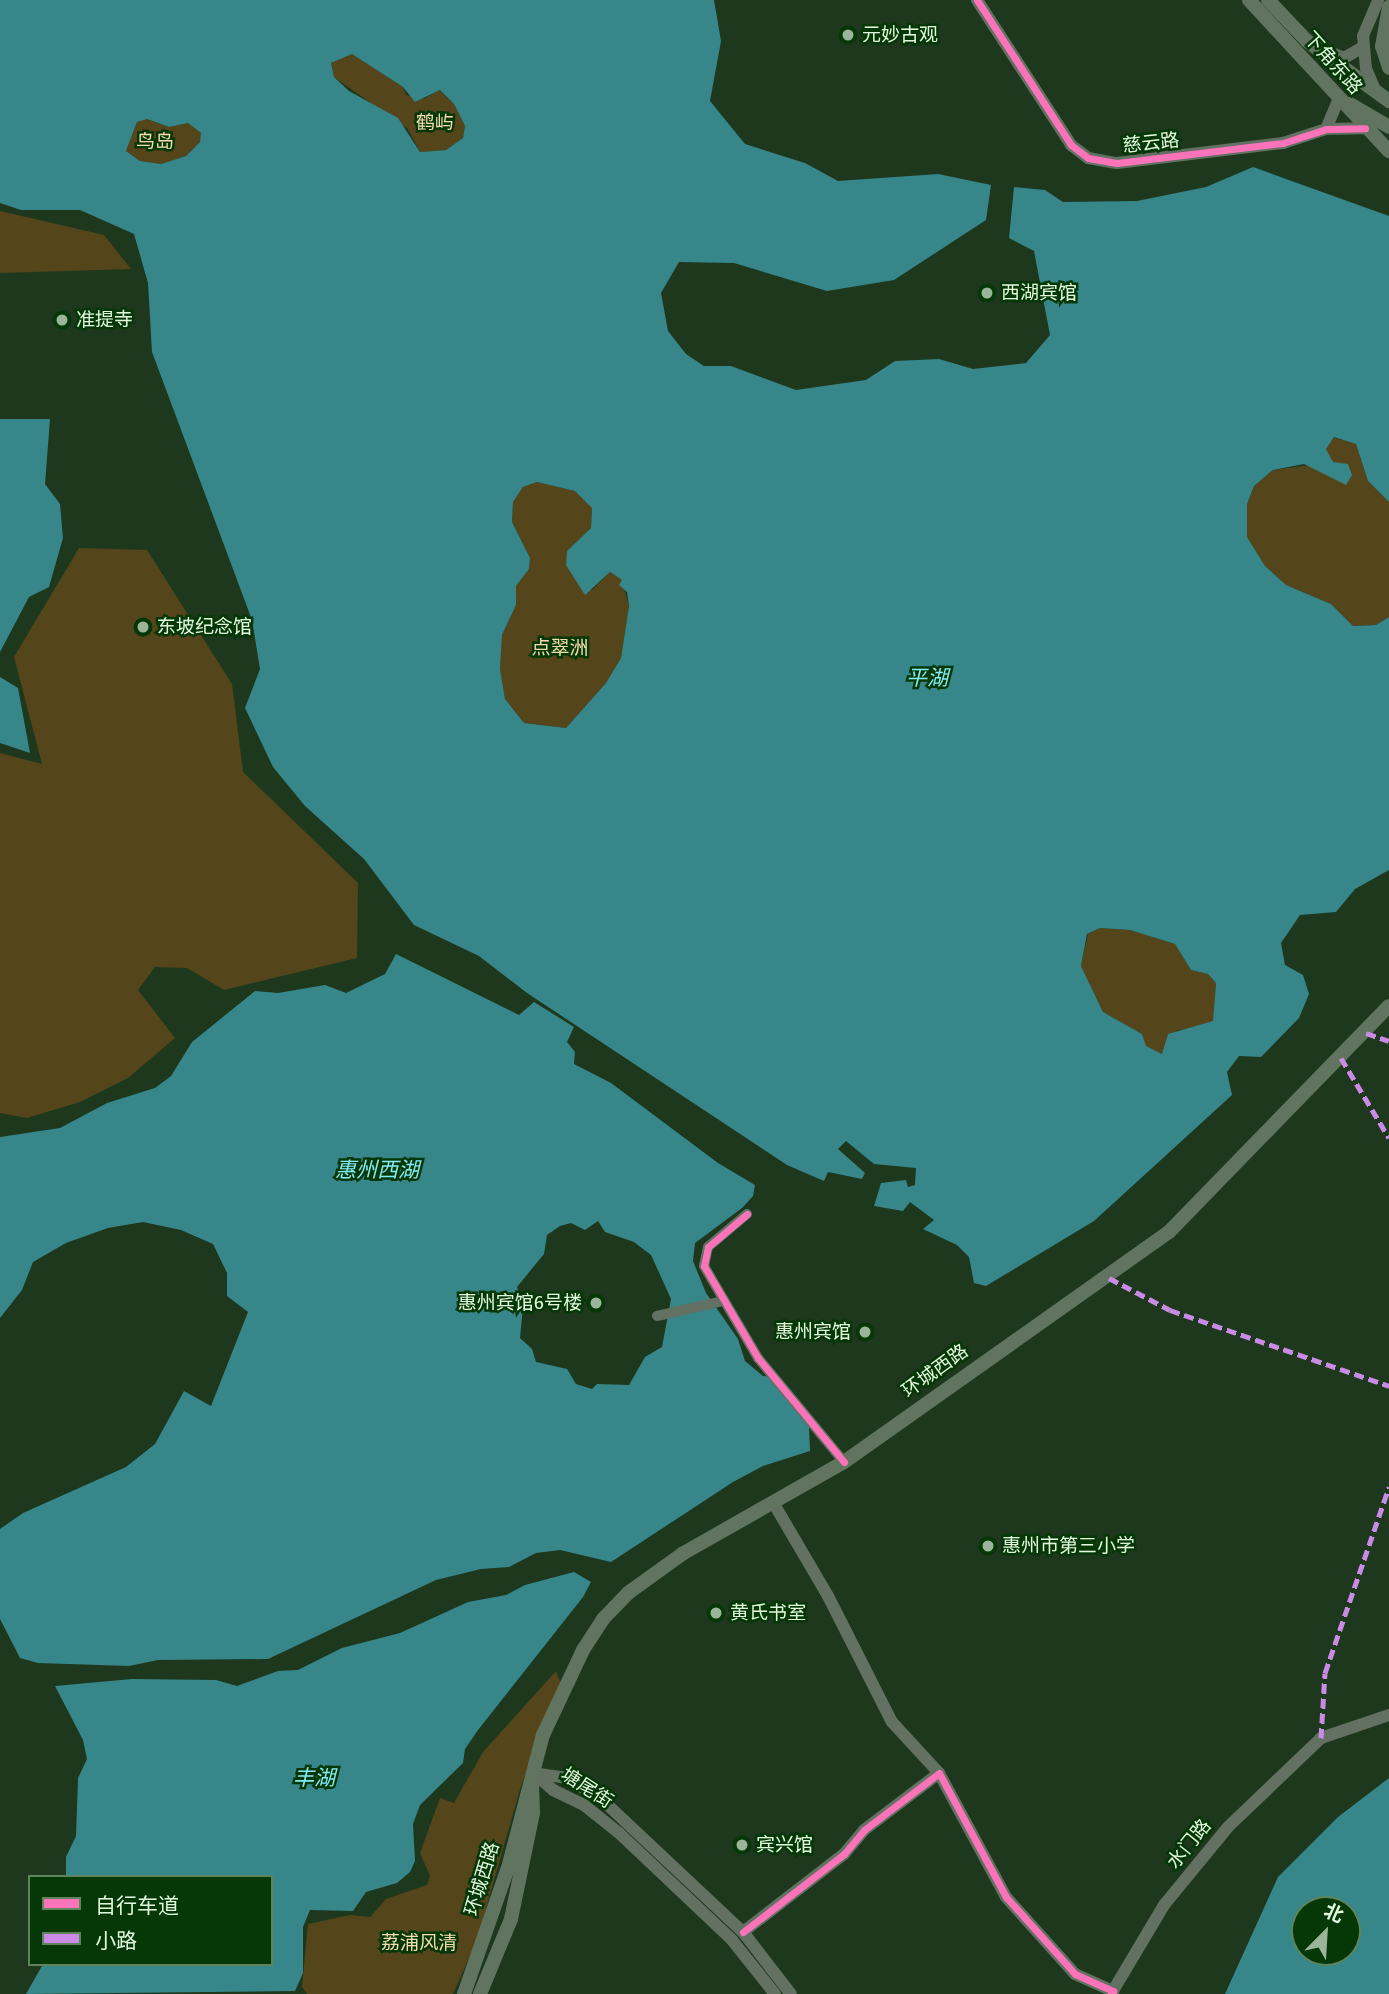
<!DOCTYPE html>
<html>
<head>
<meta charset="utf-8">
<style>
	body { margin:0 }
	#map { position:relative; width:1389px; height:1994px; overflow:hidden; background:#1e381e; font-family:"Fira Sans","Noto Sans SC",sans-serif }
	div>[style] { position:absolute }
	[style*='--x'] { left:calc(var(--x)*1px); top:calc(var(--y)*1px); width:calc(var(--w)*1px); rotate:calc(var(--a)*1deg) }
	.green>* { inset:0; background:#54451b }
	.water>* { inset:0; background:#36868a }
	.minor>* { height:10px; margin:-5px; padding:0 5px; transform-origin:5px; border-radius:5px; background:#627161 }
	.tertiary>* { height:12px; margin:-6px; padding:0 6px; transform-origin:6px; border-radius:6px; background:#627161 }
	.secondary>* { height:14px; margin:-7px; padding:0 7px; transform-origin:7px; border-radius:7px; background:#617460 }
	.quiet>* { height:5px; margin-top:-2.5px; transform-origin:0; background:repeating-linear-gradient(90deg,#ca8be6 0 10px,transparent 0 15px) }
	.cycleway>* { height:7px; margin:-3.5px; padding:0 3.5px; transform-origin:3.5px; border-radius:3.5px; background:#fb73b8 }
	.dots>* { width:19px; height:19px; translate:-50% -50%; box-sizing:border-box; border:4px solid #063707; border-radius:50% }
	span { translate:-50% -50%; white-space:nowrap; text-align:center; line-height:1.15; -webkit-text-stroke:5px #063707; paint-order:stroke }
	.poi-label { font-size:19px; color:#dff8dc }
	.left { translate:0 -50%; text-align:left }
	.right { translate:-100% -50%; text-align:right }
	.street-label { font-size:19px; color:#dff8dc }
	.park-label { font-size:19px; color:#f6ddae }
	.water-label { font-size:21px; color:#81ecf6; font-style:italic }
	.legend { position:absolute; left:28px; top:1875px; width:245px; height:91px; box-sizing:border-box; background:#063707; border:2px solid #5d845c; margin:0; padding:9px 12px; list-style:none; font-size:21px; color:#dff8dc }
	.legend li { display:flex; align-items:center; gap:14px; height:35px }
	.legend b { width:35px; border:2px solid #5d845c }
	.north { position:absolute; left:1291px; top:1896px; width:70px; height:70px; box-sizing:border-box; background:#063707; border:2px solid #5d845c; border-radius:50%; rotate:24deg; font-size:19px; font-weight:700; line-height:28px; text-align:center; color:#dff8dc }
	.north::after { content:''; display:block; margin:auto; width:24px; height:32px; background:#9bb59a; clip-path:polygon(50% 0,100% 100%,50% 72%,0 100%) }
</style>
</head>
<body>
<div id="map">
	<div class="green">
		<i style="clip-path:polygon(352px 54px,403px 87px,406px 95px,424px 99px,439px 90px,454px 104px,465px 126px,463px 138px,446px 150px,420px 152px,408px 129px,334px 77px,331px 63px)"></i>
		<i style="clip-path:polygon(146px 119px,169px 127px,188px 123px,202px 133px,200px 142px,186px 156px,161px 164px,140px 161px,126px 151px,137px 122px)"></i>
		<i style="clip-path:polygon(0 211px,104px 235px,131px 269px,0 273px)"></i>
		<i style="clip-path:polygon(1333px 437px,1356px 444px,1368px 481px,1389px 502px,1389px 617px,1376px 625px,1353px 626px,1331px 604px,1286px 585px,1265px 566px,1247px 537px,1247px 503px,1254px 486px,1273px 470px,1332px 462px,1326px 449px)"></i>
		<i style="clip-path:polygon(537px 482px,575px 491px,585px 499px,592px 508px,591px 528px,567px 551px,592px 590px,610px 572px,622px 580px,629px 606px,621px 658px,606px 683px,566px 728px,524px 723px,505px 699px,500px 669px,502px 635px,516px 605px,516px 586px,529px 569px,530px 558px,512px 522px,513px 501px,523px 487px)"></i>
		<i style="clip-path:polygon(79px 548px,147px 550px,232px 684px,243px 772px,358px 883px,357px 958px,224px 990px,187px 968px,155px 967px,138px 990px,175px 1038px,128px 1078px,80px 1102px,27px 1118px,0 1113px,0 753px,42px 764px,14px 657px)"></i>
		<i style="clip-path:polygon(1100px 928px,1130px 930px,1175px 944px,1191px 970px,1208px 974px,1216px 983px,1214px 1021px,1196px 1029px,1177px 1030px,1162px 1054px,1145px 1046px,1142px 1034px,1103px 1012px,1081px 966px,1088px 934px)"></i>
		<i style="clip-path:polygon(556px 1671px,561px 1684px,521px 1786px,477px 1940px,453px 1994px,307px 1994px,302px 1987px,308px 1924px,350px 1915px,370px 1917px,386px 1899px,427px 1885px,430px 1876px,420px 1853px,440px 1798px,454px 1803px,483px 1752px)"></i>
	</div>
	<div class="water">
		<i style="clip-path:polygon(evenodd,0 0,714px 0,721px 41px,710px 101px,745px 144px,805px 163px,838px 181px,938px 174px,991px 185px,986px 220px,894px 280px,827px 291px,734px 263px,679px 262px,661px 293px,668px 331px,686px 354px,704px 366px,731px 366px,796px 390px,866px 380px,895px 361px,939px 359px,973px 369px,1026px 363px,1050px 335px,1034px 251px,1009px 238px,1014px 187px,1045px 190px,1063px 202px,1137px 201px,1206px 187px,1253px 167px,1389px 216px,1389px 502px,1368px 481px,1356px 444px,1334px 437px,1326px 449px,1333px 462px,1348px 464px,1352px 475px,1346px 485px,1304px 464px,1273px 470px,1254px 486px,1247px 504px,1247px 537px,1265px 566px,1286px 585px,1331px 604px,1353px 626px,1376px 625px,1389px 617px,1389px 870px,1355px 889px,1336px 912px,1300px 915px,1281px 943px,1285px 965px,1303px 975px,1309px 994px,1299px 1018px,1261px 1057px,1239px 1056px,1227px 1072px,1232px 1095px,1094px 1221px,986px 1286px,974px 1283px,969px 1257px,957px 1245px,923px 1229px,934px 1220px,910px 1202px,903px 1211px,874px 1206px,881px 1183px,906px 1180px,908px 1187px,915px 1185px,916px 1168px,874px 1164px,846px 1141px,838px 1149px,865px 1173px,862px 1179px,828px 1172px,824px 1181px,787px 1165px,527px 993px,479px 956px,414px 925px,364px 859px,305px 806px,273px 767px,245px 708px,260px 669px,252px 620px,152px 352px,148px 283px,134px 234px,80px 210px,21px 210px,0 203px,0 0,352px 54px,403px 87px,415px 102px,440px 90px,454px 104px,465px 126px,463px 138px,446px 150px,420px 152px,398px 118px,349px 91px,334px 77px,331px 63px,352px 54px,0 0,147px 119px,169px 127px,188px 123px,201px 133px,200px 142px,186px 156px,161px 164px,140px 161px,126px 151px,137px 122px,147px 119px,0 0,537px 482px,575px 491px,592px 508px,591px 528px,567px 551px,566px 565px,585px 595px,610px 572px,622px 580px,619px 585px,627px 592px,629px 606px,621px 658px,606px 683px,566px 728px,524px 723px,505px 699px,500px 669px,502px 635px,516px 605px,516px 586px,529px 569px,530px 558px,512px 522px,513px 502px,523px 487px,537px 482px,0 0,1100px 928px,1130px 930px,1175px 944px,1191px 970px,1208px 974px,1216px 983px,1213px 1021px,1168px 1034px,1162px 1054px,1146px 1046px,1142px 1034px,1103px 1012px,1081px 966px,1087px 934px,1100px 928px)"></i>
		<i style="clip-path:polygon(0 419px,50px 419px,45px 484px,60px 504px,63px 538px,49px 587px,29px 597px,0 652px)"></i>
		<i style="clip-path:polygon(0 677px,18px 688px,30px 753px,0 743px)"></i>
		<i style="clip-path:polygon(evenodd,396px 954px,519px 1015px,534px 1002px,574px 1027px,567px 1042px,575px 1052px,574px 1064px,611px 1083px,718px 1163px,755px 1185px,753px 1196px,742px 1208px,695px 1243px,693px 1261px,706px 1293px,738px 1339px,745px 1361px,763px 1376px,773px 1377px,809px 1427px,810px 1451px,763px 1466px,733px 1482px,611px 1562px,560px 1550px,536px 1553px,509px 1567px,481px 1569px,436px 1580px,268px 1659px,158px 1660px,129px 1666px,38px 1663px,20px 1658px,0 1619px,0 1529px,23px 1513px,126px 1467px,155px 1444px,184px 1391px,211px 1406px,248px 1312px,227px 1296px,227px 1273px,213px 1244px,181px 1230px,143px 1222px,108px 1228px,66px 1243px,33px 1262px,22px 1290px,0 1318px,0 1137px,60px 1128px,107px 1103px,155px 1088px,171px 1076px,192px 1042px,255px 991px,278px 993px,325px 985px,346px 993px,385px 974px,396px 954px,598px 1221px,605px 1232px,634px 1242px,651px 1255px,671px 1299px,662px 1347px,645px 1357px,629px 1385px,597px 1384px,592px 1389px,576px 1384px,567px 1369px,536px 1362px,532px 1349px,520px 1338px,523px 1307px,517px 1287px,544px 1254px,547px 1235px,560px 1226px,571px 1223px,585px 1230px,598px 1221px)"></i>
		<i style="clip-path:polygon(574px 1572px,591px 1582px,583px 1597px,478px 1730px,465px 1749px,463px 1763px,420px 1805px,413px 1824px,415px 1861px,410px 1872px,397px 1883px,366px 1892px,353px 1911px,310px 1910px,303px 1927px,303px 1973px,295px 1991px,26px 1994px,43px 1964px,271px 1964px,271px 1877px,66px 1877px,66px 1857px,76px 1836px,78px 1778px,87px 1759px,83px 1740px,55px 1686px,132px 1679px,216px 1680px,237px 1686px,278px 1671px,298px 1670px,342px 1648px,400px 1633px,468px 1602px,506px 1595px,525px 1585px)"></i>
		<i style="clip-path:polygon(evenodd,1389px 1778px,1389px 1994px,1225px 1994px,1278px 1877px,1338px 1817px,1389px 1778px,1305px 1910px,1347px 1910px,1347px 1952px,1305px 1952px,1305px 1910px)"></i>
	</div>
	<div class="minor">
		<i style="--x:747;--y:1214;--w:51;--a:139.8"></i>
		<i style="--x:708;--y:1247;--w:19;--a:102"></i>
		<i style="--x:704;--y:1266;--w:107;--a:59.6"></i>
		<i style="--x:758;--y:1358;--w:135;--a:50.4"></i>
		<i style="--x:657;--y:1316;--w:68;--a:-12.8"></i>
	</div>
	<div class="tertiary">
		<i style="--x:977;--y:0;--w:173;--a:57"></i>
		<i style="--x:1071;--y:145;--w:21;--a:37"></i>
		<i style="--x:1088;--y:158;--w:29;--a:10"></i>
		<i style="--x:1117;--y:163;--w:167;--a:-6.9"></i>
		<i style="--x:1283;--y:143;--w:45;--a:-18"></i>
		<i style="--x:1326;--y:129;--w:39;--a:-1"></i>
		<i style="--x:1327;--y:51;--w:18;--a:22"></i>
		<i style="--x:1344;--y:58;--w:22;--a:-30"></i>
		<i style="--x:1376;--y:92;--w:25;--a:-113"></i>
		<i style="--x:1366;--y:69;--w:33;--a:-95"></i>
		<i style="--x:1363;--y:36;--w:39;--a:-67"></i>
		<i style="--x:1326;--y:129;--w:34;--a:-67"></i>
		<i style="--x:774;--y:1504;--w:107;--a:59.6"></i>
		<i style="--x:828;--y:1596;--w:141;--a:63.1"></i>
		<i style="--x:892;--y:1722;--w:69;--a:47.3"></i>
		<i style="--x:532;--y:1773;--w:30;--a:8"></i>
		<i style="--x:562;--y:1777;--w:38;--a:27"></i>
		<i style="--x:596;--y:1794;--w:202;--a:43.2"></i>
		<i style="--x:743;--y:1932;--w:78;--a:52.3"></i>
		<i style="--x:533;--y:1773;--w:26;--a:40"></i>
		<i style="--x:553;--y:1790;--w:34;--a:26"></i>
		<i style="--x:584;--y:1805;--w:45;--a:38.7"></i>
		<i style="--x:619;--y:1833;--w:156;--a:43.4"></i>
		<i style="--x:732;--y:1940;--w:69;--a:51.5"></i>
		<i style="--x:743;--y:1932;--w:128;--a:-37.7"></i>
		<i style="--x:844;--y:1854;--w:31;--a:-50"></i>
		<i style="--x:864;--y:1830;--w:94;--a:-37.2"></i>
		<i style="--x:939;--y:1773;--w:141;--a:61.6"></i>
		<i style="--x:1006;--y:1897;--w:103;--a:48.1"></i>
		<i style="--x:1075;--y:1974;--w:42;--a:24.1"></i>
		<i style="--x:1111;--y:1994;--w:104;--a:-59.2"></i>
		<i style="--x:1164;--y:1905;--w:102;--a:-50.6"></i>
		<i style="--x:1229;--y:1826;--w:127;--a:-43.7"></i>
		<i style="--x:1321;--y:1738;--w:72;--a:-18.7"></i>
	</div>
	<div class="secondary">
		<i style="--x:1249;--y:0;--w:206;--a:47.2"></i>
		<i style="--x:1268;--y:0;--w:57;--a:46.4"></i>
		<i style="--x:1307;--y:41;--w:102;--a:36.2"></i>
		<i style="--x:1389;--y:7;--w:40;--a:100"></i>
		<i style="--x:1382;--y:46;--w:23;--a:72"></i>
		<i style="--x:1350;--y:104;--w:45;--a:30.5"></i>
		<i style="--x:464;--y:1994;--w:133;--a:-70.8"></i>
		<i style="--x:508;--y:1868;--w:138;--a:-75.3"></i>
		<i style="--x:543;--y:1735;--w:94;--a:-64.8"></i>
		<i style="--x:583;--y:1650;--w:37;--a:-57"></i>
		<i style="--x:603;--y:1619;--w:36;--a:-46"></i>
		<i style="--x:628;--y:1593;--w:67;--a:-35.8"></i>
		<i style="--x:682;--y:1554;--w:186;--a:-29.6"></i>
		<i style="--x:844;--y:1462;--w:398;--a:-35.3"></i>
		<i style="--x:1169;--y:1232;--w:315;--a:-45.8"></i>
		<i style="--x:480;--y:1994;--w:81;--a:-67.5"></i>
		<i style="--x:511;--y:1919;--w:108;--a:-78.3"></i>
		<i style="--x:533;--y:1813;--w:28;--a:-92"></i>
	</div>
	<div class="quiet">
		<i style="--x:1366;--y:1033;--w:24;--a:19"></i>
		<i style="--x:1341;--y:1058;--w:93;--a:59"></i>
		<i style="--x:1109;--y:1278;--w:69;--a:27.7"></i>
		<i style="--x:1170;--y:1310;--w:232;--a:19.1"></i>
		<i style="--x:1321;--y:1738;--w:65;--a:-86.5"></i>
		<i style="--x:1325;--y:1673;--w:197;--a:-71"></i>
	</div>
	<div class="cycleway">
		<i style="--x:977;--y:0;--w:173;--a:57"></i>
		<i style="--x:1071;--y:145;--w:21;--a:37"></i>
		<i style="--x:1088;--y:158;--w:29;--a:10"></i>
		<i style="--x:1117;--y:163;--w:167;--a:-6.9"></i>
		<i style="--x:1283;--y:143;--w:45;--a:-18"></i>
		<i style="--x:1326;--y:129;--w:39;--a:-1"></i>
		<i style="--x:747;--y:1214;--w:51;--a:139.8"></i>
		<i style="--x:708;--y:1247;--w:19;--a:102"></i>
		<i style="--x:704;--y:1266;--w:107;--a:59.6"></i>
		<i style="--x:758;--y:1358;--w:135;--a:50.4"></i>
		<i style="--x:743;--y:1932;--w:128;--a:-37.7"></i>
		<i style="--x:844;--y:1854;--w:31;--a:-50"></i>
		<i style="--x:864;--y:1830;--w:94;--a:-37.2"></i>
		<i style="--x:939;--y:1773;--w:141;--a:61.6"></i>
		<i style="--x:1006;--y:1897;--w:103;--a:48.1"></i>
		<i style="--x:1075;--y:1974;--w:42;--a:24.1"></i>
		<i style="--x:1113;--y:1991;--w:4;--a:124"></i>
	</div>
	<div class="dots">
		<i style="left:848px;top:35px;background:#9bb59a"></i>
		<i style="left:987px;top:293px;background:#9bb59a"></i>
		<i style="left:62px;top:320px;background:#9bb59a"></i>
		<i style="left:143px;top:627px;background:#9bb59a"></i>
		<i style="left:596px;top:1303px;background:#9bb59a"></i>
		<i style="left:865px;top:1332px;background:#9bb59a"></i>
		<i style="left:988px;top:1546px;background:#9bb59a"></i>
		<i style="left:716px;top:1613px;background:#9bb59a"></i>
		<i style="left:742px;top:1845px;background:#9bb59a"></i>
	</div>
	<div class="poi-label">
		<span class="left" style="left:862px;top:35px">元妙古观</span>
		<span class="left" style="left:1001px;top:293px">西湖宾馆</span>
		<span class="left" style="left:76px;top:320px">准提寺</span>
		<span class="left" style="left:157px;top:627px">东坡纪念馆</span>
		<span class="right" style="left:582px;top:1303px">惠州宾馆6号楼</span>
		<span class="right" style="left:851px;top:1332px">惠州宾馆</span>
		<span class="left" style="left:1002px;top:1546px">惠州市第三小学</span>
		<span class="left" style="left:730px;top:1613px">黄氏书室</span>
		<span class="left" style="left:756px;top:1845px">宾兴馆</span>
	</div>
	<div class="street-label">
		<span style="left:1333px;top:63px;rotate:48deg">下角东路</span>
		<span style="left:1151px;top:143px;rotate:-6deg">慈云路</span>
		<span style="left:935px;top:1371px;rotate:-36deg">环城西路</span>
		<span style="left:587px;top:1788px;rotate:33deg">塘尾街</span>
		<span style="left:1189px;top:1844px;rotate:-51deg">水门路</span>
		<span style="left:482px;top:1879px;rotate:-73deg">环城西路</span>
	</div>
	<div class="park-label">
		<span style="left:435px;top:123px">鹤屿</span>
		<span style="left:155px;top:142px">鸟岛</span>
		<span style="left:560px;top:648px">点翠洲</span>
		<span style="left:419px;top:1943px">荔浦风清</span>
	</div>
	<div class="water-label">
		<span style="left:927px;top:678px">平湖</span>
		<span style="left:377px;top:1170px">惠州西湖</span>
		<span style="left:314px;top:1778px">丰湖</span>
	</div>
	<ul class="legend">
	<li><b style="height:9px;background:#fb73b8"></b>自行车道</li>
	<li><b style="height:9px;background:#ca8be6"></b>小路</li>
	</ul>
	<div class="north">北</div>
</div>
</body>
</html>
